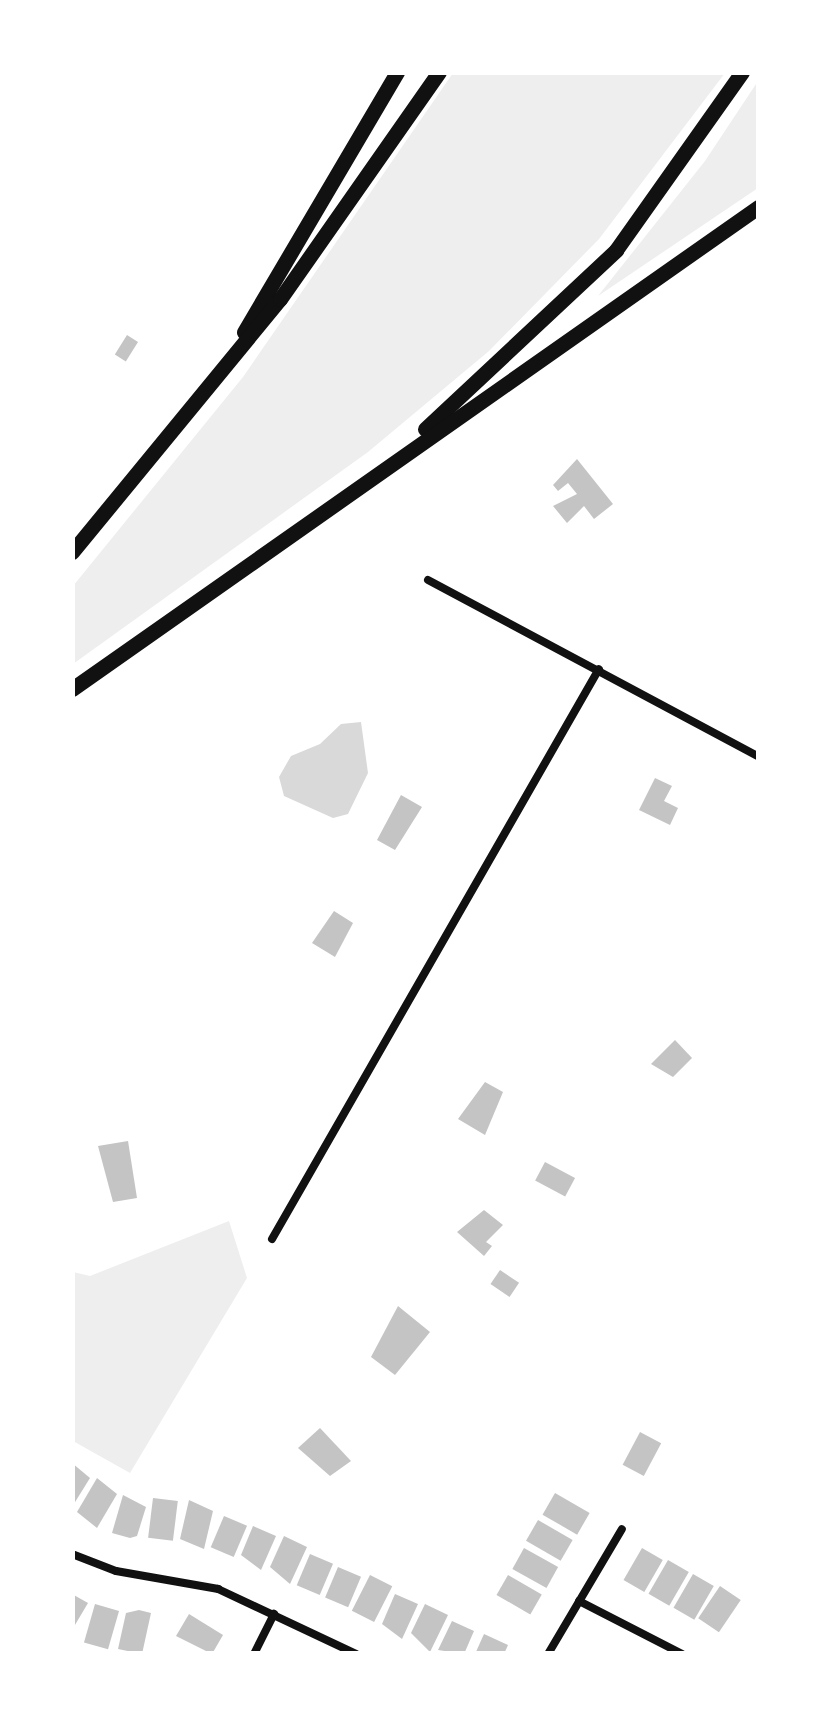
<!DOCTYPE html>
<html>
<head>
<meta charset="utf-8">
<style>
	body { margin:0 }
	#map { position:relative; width:831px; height:1726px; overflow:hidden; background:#fff; font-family:"Work Sans",sans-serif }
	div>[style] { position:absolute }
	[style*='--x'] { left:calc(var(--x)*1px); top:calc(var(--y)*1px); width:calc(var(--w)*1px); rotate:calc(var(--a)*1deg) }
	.green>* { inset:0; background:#eee }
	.water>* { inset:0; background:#d9d9d9 }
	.building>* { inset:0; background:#c4c4c4; transform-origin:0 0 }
	.minor>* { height:8px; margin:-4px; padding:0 4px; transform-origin:4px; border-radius:4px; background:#111 }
	.motorway>* { height:15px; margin:-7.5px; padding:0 7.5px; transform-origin:7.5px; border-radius:7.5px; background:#111 }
	span { translate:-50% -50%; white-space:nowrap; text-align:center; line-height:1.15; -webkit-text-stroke:10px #fff; paint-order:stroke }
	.frame { position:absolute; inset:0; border:75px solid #fff; pointer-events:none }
</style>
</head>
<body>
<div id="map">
	<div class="green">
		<i style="clip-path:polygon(453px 73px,725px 73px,599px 239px,489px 351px,368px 452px,73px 664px,73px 586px,243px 377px)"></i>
		<i style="clip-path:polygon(758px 81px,758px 188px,598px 296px,705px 161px)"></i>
		<i style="clip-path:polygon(229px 1221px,247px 1278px,130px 1473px,73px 1441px,73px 1272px,90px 1276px)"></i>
	</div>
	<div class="water">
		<i style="clip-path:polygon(361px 722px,368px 773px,348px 814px,333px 818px,284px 796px,279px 777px,291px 756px,320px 744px,341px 724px)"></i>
	</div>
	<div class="building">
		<i style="left:127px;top:335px;width:13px;height:23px;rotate:32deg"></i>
		<i style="clip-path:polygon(577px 459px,613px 504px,594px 519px,584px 506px,567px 523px,553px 506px,577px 494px,568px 483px,558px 491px,553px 485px)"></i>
		<i style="clip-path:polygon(655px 778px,672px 786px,664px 801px,678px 808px,670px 825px,639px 810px)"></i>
		<i style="clip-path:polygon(401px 795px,422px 807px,395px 850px,377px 840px)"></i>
		<i style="clip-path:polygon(334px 911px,353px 923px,335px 957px,312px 943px)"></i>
		<i style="clip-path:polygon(675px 1040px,692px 1058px,673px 1077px,651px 1064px)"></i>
		<i style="clip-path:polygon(485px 1082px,503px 1092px,485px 1135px,458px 1119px)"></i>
		<i style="clip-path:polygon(128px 1141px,137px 1198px,113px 1202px,98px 1146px)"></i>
		<i style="left:545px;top:1162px;width:34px;height:21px;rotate:28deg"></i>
		<i style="clip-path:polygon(484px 1210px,503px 1225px,486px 1242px,492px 1246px,484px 1256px,457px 1232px)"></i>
		<i style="left:500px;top:1270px;width:23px;height:17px;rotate:34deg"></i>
		<i style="clip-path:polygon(398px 1306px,430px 1332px,395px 1375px,371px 1357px)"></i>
		<i style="clip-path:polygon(320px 1428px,351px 1461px,330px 1476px,298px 1448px)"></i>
		<i style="left:640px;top:1432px;width:24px;height:37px;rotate:28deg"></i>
		<i style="clip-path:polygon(72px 1463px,90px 1478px,72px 1507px)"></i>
		<i style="clip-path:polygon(97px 1478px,117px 1494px,97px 1528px,77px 1512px)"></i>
		<i style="left:555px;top:1493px;width:40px;height:25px;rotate:30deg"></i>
		<i style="clip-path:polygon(123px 1495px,146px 1507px,137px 1536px,130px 1538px,112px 1533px)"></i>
		<i style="left:153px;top:1498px;width:25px;height:40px;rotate:7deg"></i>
		<i style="clip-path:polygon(189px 1500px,213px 1511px,204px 1549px,180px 1539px)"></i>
		<i style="left:224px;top:1516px;width:25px;height:34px;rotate:23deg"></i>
		<i style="left:538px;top:1520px;width:40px;height:24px;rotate:30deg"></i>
		<i style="clip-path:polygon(253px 1526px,276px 1536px,261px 1570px,241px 1555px)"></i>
		<i style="clip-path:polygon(284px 1536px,307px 1547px,290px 1584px,270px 1567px)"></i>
		<i style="left:524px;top:1548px;width:39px;height:24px;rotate:29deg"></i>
		<i style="left:642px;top:1548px;width:24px;height:37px;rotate:30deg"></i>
		<i style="left:310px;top:1554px;width:25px;height:34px;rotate:23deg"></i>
		<i style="left:668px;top:1560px;width:24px;height:39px;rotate:30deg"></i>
		<i style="left:338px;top:1567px;width:25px;height:33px;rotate:23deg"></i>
		<i style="left:693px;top:1574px;width:24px;height:39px;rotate:30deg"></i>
		<i style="left:370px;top:1575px;width:25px;height:40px;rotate:27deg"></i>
		<i style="left:508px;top:1575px;width:39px;height:23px;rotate:30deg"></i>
		<i style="left:720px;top:1586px;width:25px;height:39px;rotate:34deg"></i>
		<i style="clip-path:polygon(72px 1594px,88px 1603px,72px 1630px)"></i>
		<i style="clip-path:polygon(395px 1594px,418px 1604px,402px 1639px,382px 1624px)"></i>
		<i style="left:95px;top:1604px;width:25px;height:40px;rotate:16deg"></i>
		<i style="clip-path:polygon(425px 1604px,448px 1615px,430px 1652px,411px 1633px)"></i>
		<i style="clip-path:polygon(139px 1610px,151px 1613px,142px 1654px,118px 1649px,126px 1613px)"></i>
		<i style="clip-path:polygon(189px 1614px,223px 1635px,212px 1654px,176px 1636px)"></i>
		<i style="clip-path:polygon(452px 1621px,474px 1631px,464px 1654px,438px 1650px)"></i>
		<i style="clip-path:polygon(484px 1634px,508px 1645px,504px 1654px,475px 1654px)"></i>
	</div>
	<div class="minor">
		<i style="--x:428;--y:580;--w:374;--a:28.1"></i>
		<i style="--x:272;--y:1239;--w:657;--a:-60.16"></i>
		<i style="--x:72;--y:1554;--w:47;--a:21.1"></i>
		<i style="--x:116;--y:1571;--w:104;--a:10"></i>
		<i style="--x:218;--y:1589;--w:153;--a:25.2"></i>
		<i style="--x:579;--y:1601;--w:116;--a:27.2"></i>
		<i style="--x:254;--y:1654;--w:45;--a:-63.4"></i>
		<i style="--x:548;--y:1654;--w:145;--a:-59.4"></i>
	</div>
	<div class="motorway">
		<i style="--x:244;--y:332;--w:302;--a:-59.5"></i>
		<i style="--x:425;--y:429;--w:262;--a:-43.1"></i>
		<i style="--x:616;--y:250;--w:218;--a:-54.7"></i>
		<i style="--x:72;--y:552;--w:328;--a:-50.6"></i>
		<i style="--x:280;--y:299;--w:277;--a:-55"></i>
		<i style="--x:72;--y:689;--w:838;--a:-35.09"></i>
	</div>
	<div class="frame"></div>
</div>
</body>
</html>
